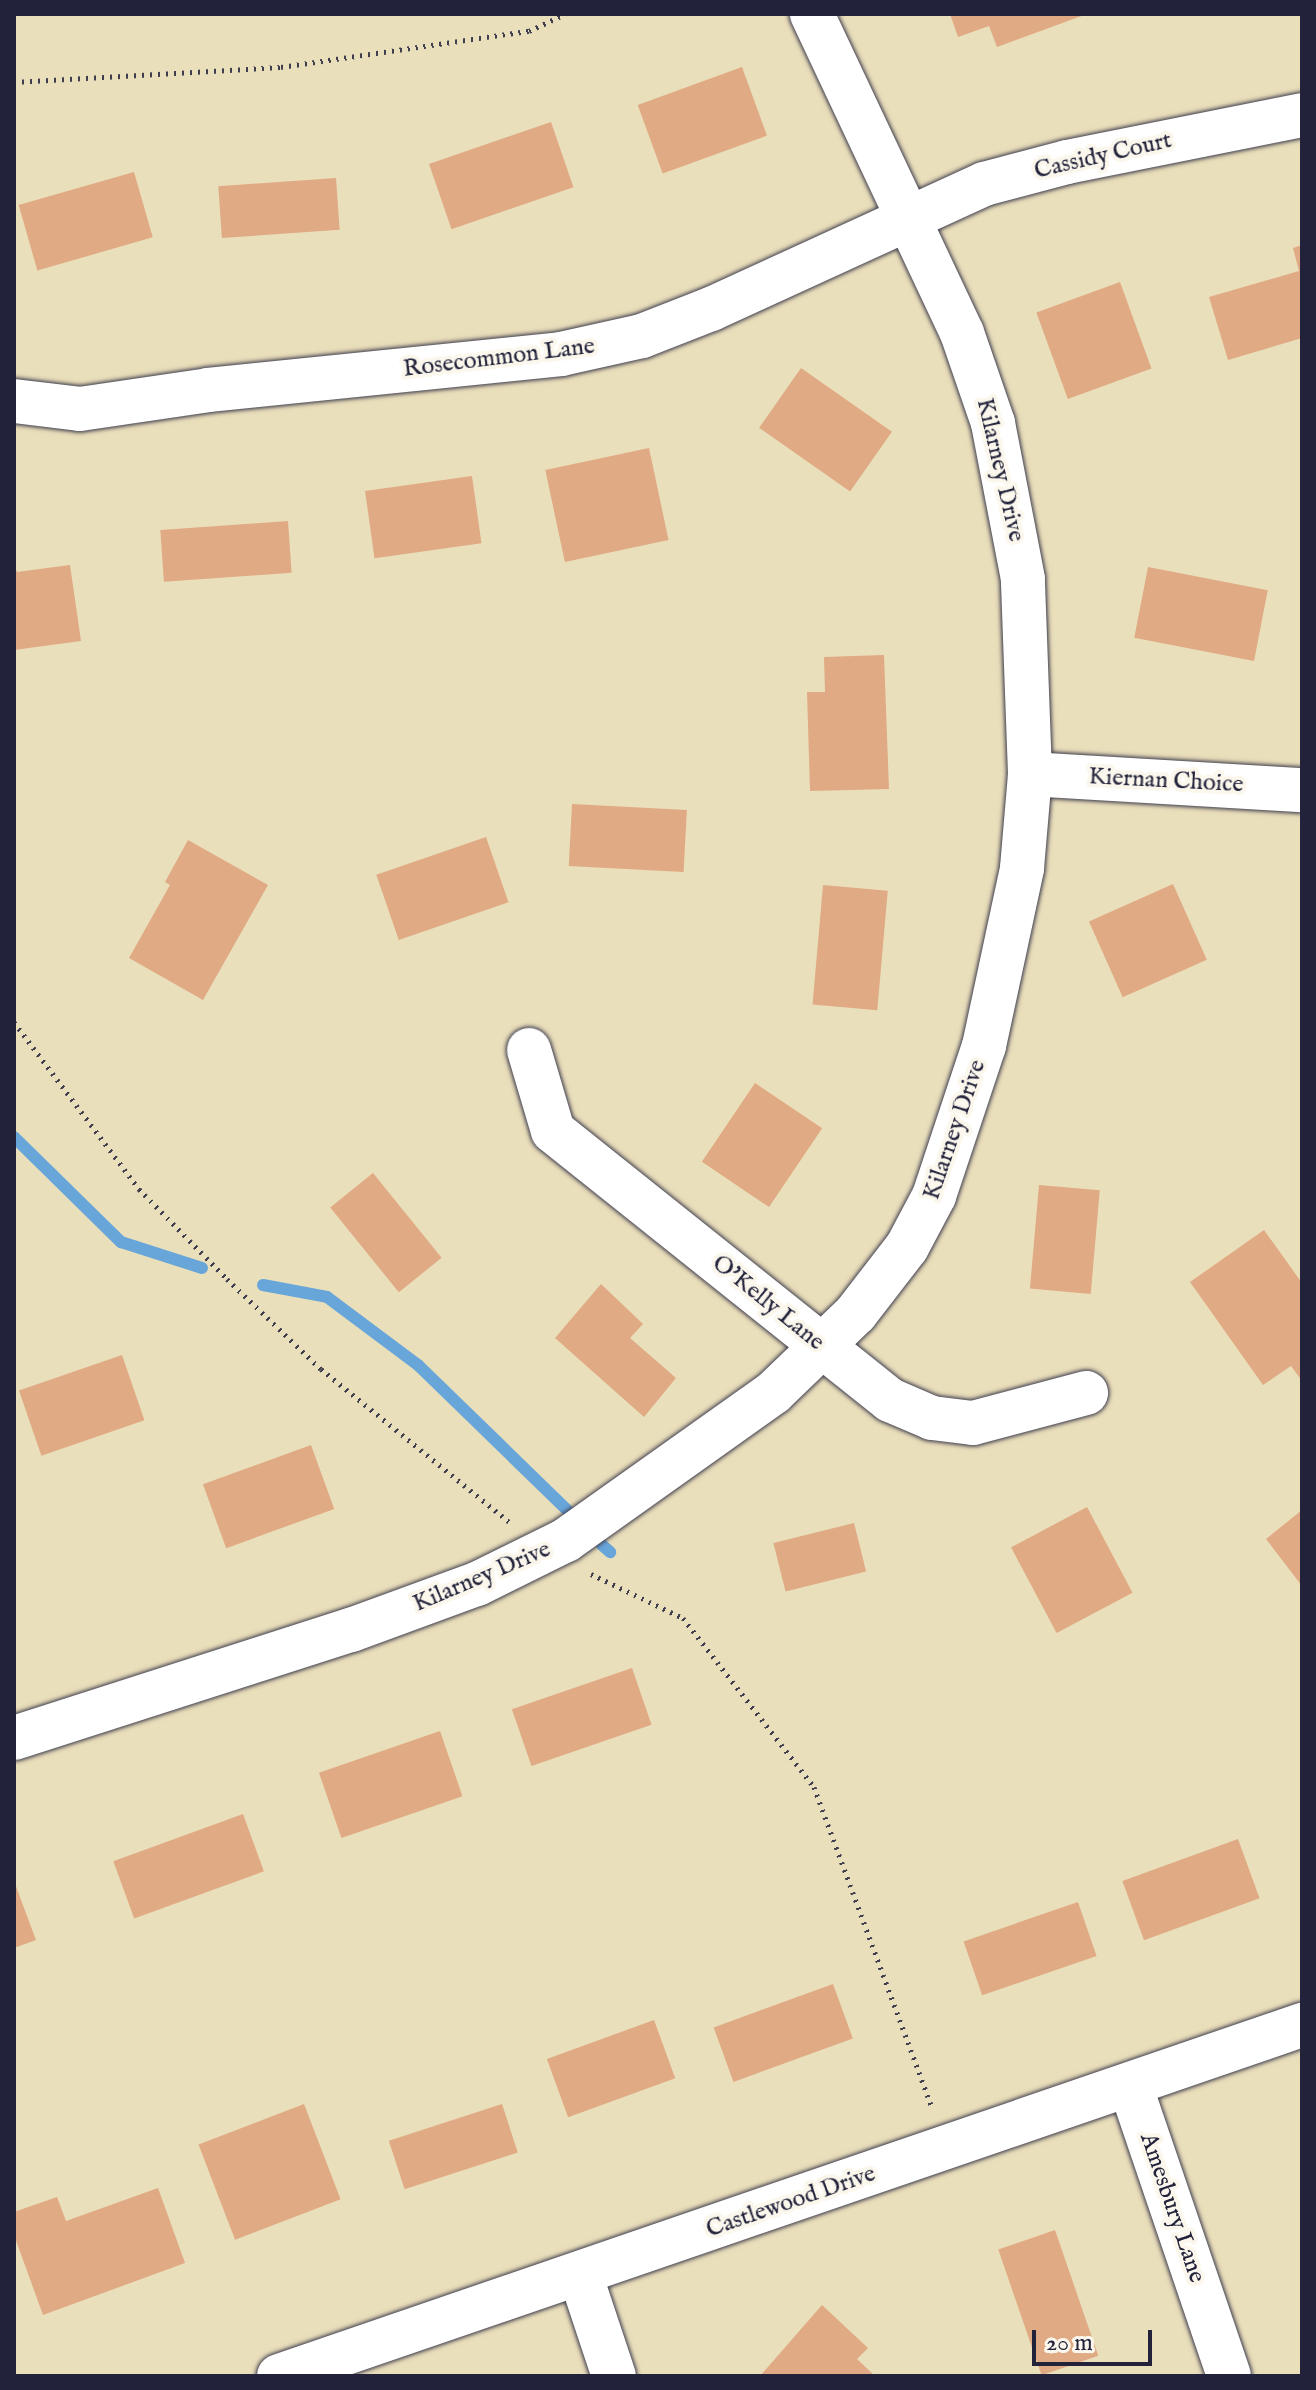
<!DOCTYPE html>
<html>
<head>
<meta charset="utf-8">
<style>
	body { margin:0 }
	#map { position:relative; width:1316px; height:2390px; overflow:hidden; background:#eadfbb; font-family:"IM FELL English",serif }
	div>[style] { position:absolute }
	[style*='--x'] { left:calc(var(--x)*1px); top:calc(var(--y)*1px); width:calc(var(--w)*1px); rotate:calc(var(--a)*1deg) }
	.stream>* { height:12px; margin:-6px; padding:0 6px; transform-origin:6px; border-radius:6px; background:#68a6da }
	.building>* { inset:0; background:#e0aa84; transform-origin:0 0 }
	.path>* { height:5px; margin-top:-2.5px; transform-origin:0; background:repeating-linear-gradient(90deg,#403e4e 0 2px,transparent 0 8px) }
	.roads { filter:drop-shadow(0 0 2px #403e4e) drop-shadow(0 0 2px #403e4e) }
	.minor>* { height:44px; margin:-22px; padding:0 22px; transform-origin:22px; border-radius:22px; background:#fff }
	span { translate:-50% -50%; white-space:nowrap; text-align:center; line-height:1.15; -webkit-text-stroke:8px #fbf7ec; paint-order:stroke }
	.street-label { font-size:24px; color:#22223b }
	.frame { position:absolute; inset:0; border:16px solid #22223b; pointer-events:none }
	.scale { position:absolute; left:1032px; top:2330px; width:120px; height:36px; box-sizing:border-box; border:4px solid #22223b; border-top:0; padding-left:10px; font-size:24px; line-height:28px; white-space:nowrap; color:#22223b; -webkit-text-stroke:6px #fbf7ec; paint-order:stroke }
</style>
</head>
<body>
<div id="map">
	<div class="stream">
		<i style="--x:14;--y:1137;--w:150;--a:44.5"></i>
		<i style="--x:121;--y:1242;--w:85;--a:17.8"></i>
		<i style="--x:263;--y:1285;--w:65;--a:10.6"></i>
		<i style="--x:327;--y:1297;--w:114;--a:36.8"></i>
		<i style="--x:418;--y:1365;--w:209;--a:44.2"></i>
		<i style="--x:602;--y:1545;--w:11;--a:41"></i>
	</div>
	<div class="building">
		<i style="clip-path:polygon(950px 14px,1087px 14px,997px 47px,989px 26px,958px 37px)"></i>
		<i style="left:742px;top:67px;width:73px;height:111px;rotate:70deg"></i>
		<i style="left:551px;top:122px;width:69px;height:129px;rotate:71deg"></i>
		<i style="left:134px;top:172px;width:68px;height:120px;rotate:74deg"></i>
		<i style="left:336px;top:178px;width:52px;height:118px;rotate:86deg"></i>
		<i style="clip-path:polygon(1302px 245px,1302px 338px,1228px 360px,1209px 297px,1299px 271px,1293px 248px)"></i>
		<i style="left:1120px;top:282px;width:92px;height:89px;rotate:70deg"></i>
		<i style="left:801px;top:368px;width:111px;height:73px;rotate:35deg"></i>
		<i style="left:649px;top:448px;width:94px;height:106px;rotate:78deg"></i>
		<i style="left:472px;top:476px;width:68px;height:108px;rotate:82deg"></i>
		<i style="left:288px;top:521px;width:52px;height:128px;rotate:86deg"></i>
		<i style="clip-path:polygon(14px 565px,17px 572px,70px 565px,81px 641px,14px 650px)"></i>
		<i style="left:1148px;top:567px;width:122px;height:72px;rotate:11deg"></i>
		<i style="clip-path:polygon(884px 655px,889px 789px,810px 791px,807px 692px,825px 692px,824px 657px)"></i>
		<i style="left:572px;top:804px;width:115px;height:62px;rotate:3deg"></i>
		<i style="left:486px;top:837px;width:69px;height:116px;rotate:71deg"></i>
		<i style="clip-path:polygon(188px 840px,268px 885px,203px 1000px,129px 958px,170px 885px,165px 882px)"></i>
		<i style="left:1173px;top:884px;width:83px;height:92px;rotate:66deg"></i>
		<i style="left:823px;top:885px;width:65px;height:120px;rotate:5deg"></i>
		<i style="left:755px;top:1083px;width:81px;height:95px;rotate:34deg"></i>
		<i style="left:373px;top:1173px;width:109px;height:55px;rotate:51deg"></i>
		<i style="left:1039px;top:1185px;width:61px;height:104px;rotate:5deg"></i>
		<i style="clip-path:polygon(1264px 1230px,1302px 1283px,1302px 1381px,1291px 1366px,1263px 1385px,1190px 1282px)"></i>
		<i style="clip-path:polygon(601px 1284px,643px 1324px,630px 1338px,676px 1378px,644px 1417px,555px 1338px)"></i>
		<i style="left:122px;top:1355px;width:69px;height:109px;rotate:71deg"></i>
		<i style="left:311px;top:1445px;width:68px;height:115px;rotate:70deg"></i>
		<i style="left:1087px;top:1507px;width:97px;height:86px;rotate:62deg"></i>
		<i style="clip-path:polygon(1302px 1510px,1302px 1586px,1266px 1539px)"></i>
		<i style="left:854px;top:1523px;width:50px;height:83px;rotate:76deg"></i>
		<i style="left:632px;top:1668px;width:60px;height:127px;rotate:71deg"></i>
		<i style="left:440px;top:1731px;width:69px;height:128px;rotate:71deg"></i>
		<i style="left:243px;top:1814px;width:61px;height:138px;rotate:70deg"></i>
		<i style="left:1238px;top:1839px;width:63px;height:123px;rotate:70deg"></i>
		<i style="clip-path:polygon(14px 1881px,36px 1940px,14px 1948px)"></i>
		<i style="left:1078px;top:1902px;width:57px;height:121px;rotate:71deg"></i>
		<i style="left:833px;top:1984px;width:58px;height:127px;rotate:70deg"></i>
		<i style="left:654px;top:2020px;width:62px;height:114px;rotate:70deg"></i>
		<i style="left:304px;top:2104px;width:102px;height:113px;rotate:69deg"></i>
		<i style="left:502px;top:2104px;width:51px;height:119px;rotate:72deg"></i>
		<i style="clip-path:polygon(158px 2188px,185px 2263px,43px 2315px,14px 2235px,14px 2212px,57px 2197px,66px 2221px)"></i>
		<i style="left:1055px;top:2230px;width:133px;height:60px;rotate:71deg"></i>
		<i style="clip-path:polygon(822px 2305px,868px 2348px,857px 2359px,875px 2376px,760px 2376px)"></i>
	</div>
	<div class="path">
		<i style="--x:14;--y:82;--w:267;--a:-3.2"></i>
		<i style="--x:281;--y:67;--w:251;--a:-8.3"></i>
		<i style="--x:529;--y:31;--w:40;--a:-25"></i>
		<i style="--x:14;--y:1022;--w:209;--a:53.2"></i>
		<i style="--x:139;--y:1189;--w:126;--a:45.6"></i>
		<i style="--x:227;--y:1279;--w:130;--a:43.8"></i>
		<i style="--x:321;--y:1369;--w:242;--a:39.1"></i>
		<i style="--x:591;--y:1574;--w:102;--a:25.6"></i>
		<i style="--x:683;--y:1618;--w:214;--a:52.2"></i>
		<i style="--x:814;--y:1787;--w:342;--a:69.8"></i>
	</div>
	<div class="roads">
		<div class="minor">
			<i style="--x:14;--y:401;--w:66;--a:6.9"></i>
			<i style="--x:80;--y:409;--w:129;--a:-8.4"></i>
			<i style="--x:208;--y:390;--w:355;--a:-5.8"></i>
			<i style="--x:561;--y:354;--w:83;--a:-12.5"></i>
			<i style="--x:642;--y:336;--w:74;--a:-21.4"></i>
			<i style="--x:711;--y:309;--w:300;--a:-24.6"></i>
			<i style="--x:984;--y:184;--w:86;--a:-14.8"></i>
			<i style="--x:1067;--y:162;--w:240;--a:-11.3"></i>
			<i style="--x:1030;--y:774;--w:272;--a:3.4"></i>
			<i style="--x:529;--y:1050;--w:84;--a:73.5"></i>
			<i style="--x:553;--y:1131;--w:431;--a:38.6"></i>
			<i style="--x:890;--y:1400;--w:46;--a:23.2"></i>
			<i style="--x:932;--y:1418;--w:41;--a:7"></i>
			<i style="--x:973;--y:1423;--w:117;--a:-14.9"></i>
			<i style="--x:14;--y:1738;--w:354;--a:-17.8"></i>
			<i style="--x:351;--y:1630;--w:134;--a:-20.1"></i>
			<i style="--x:477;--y:1584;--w:99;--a:-26.3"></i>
			<i style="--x:566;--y:1540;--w:254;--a:-35.4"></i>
			<i style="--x:773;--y:1393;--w:115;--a:-43.9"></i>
			<i style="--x:856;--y:1313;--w:83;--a:-52.3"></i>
			<i style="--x:907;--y:1247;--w:58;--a:-62.1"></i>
			<i style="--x:934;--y:1196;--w:158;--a:-71.6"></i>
			<i style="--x:984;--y:1046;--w:182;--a:-77.9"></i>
			<i style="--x:1022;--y:868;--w:94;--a:-85.1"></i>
			<i style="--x:1030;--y:774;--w:195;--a:-92.1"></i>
			<i style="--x:1023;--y:579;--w:159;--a:-100.9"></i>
			<i style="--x:993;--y:423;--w:95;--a:-109"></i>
			<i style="--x:962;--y:333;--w:353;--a:-115.2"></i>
			<i style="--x:1130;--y:2085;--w:307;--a:71.2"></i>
			<i style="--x:581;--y:2277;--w:104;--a:71.6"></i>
			<i style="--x:279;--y:2376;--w:1082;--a:-18.94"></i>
		</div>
	</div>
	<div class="street-label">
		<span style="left:1103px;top:156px;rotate:-13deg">Cassidy Court</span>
		<span style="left:499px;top:358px;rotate:-7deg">Rosecommon Lane</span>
		<span style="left:1000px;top:470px;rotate:77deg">Kilarney Drive</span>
		<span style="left:1166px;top:781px;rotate:3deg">Kiernan Choice</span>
		<span style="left:955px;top:1130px;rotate:-71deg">Kilarney Drive</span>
		<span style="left:768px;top:1303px;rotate:39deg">O'Kelly Lane</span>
		<span style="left:482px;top:1577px;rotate:-23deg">Kilarney Drive</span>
		<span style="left:791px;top:2202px;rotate:-19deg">Castlewood Drive</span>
		<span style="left:1172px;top:2208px;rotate:71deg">Amesbury Lane</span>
	</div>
	<div class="frame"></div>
	<div class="scale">20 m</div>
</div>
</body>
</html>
